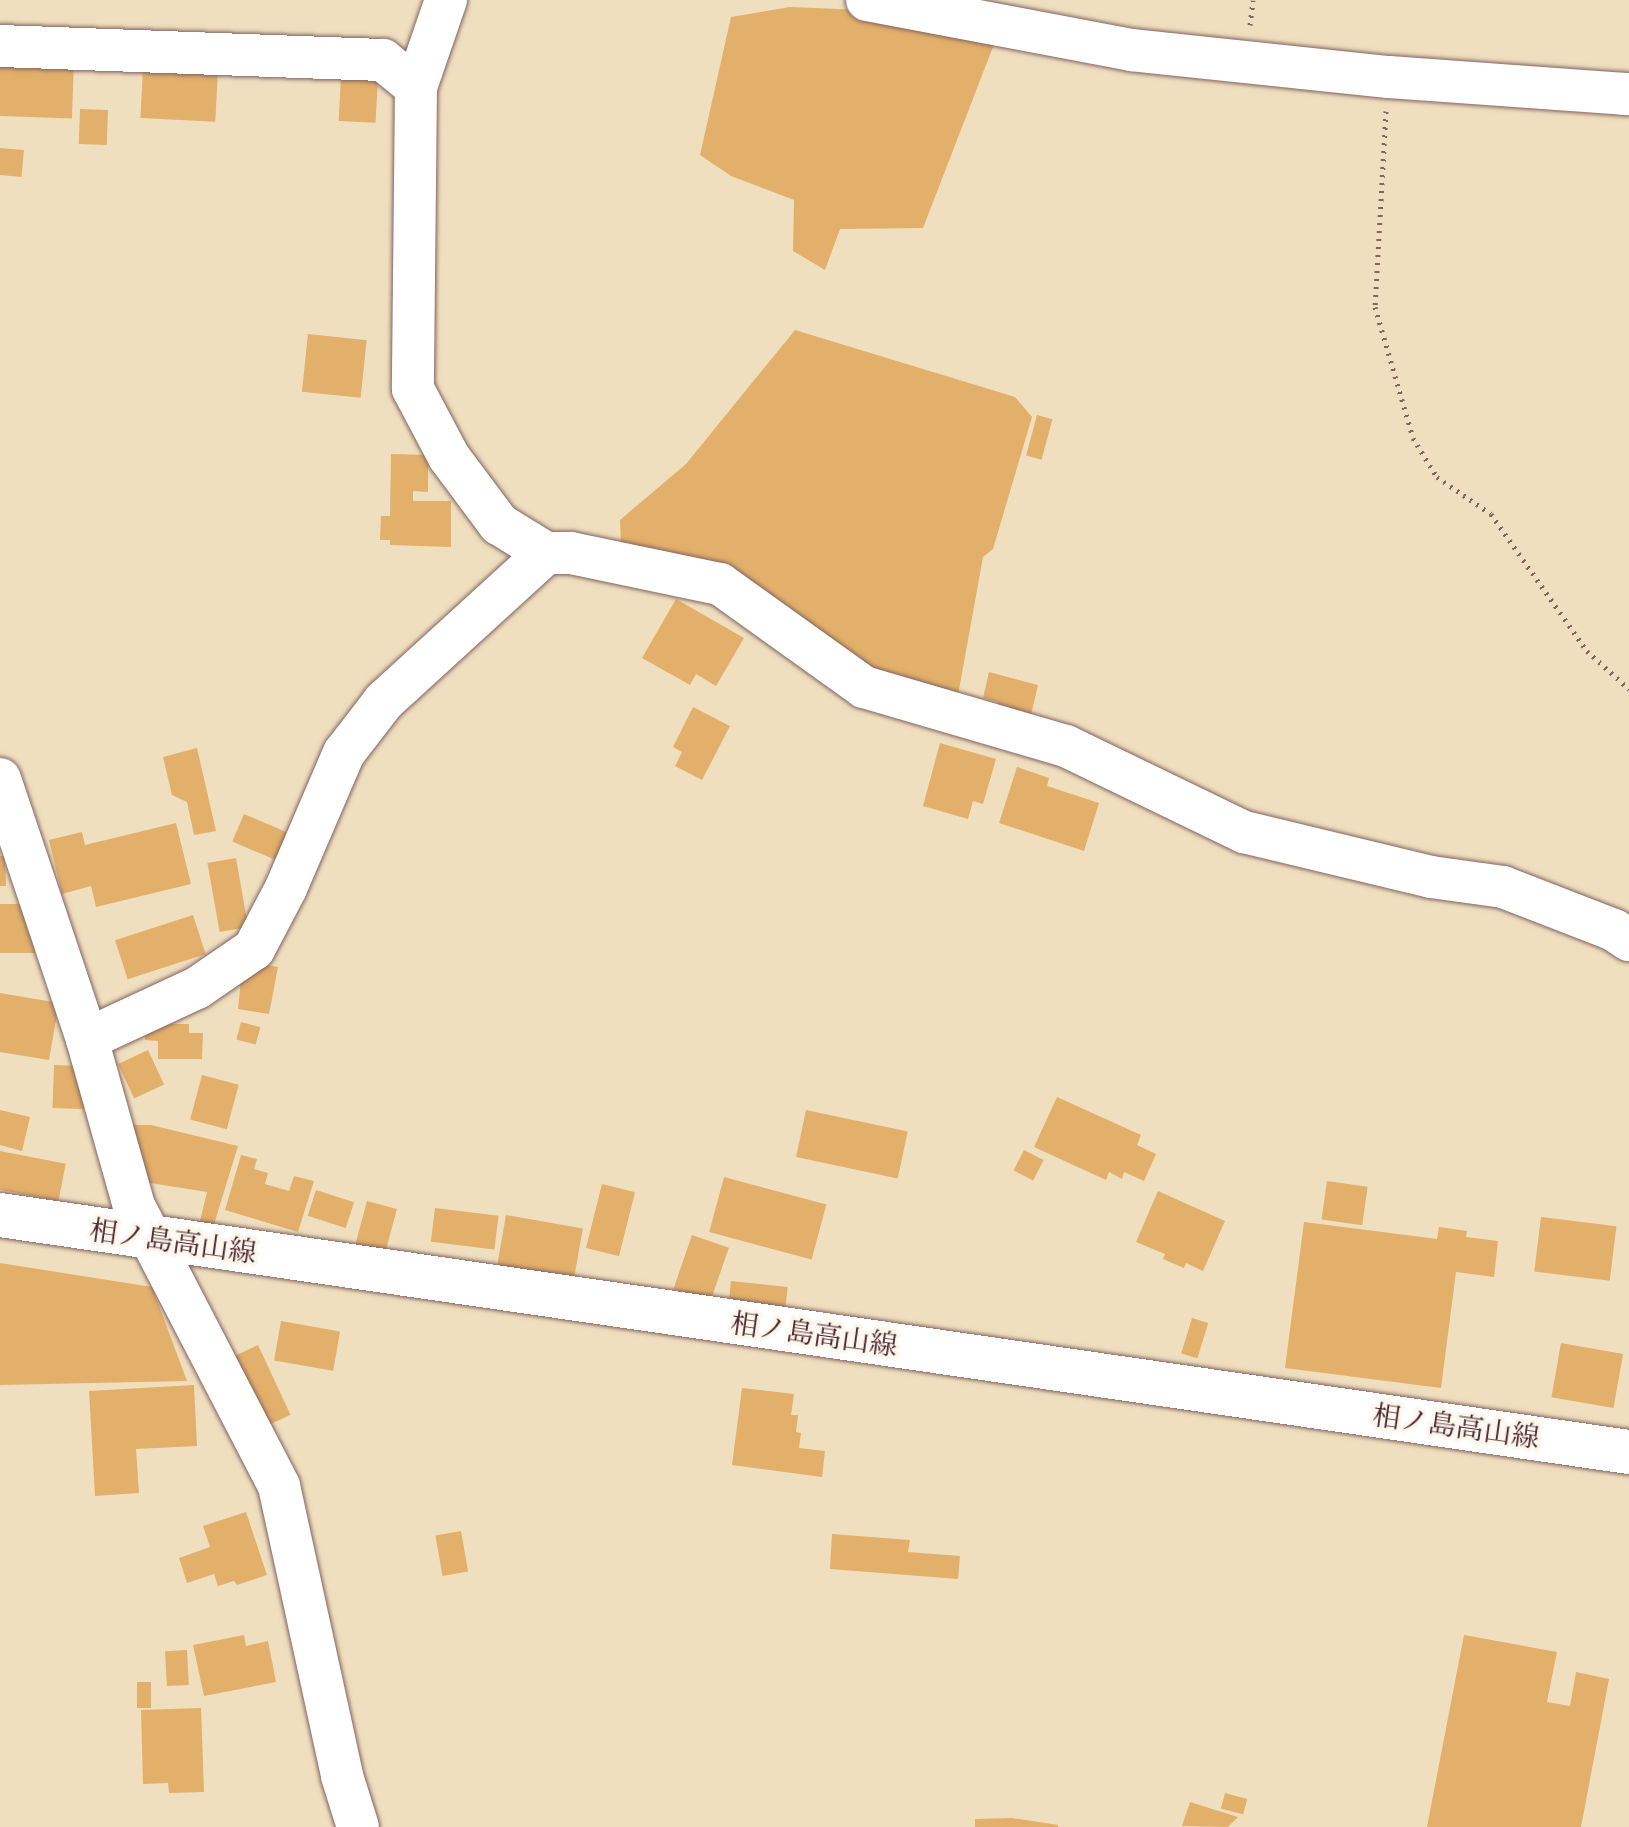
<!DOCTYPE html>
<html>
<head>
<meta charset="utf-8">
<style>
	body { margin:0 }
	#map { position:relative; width:1629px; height:1827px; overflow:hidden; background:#efdfbf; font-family:Cardo,"Noto Serif JP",serif }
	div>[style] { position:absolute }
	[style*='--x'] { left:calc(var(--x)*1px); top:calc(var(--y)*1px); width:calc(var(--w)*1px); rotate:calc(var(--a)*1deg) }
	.building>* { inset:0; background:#e2b06a; transform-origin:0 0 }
	.path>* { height:5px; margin-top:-2.5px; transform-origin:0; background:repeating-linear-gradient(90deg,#84625f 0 2px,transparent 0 8px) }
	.roads { filter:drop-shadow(0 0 2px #84625f) drop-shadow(0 0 2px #84625f) }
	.minor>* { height:42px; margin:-21px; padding:0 21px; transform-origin:21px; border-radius:21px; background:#fff }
	.major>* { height:44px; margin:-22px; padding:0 22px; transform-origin:22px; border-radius:22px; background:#fff }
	span { translate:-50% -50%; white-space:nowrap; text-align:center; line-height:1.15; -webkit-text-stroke:7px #fbf7ec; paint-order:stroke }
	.street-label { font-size:28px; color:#4a1f2b }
</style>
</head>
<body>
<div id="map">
	<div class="building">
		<i style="clip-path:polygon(790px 7px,887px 11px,998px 34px,923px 228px,840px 229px,825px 270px,793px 251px,794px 200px,731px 176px,700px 155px,731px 17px)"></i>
		<i style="left:0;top:58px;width:74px;height:58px;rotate:2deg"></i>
		<i style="left:143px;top:68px;width:75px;height:50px;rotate:3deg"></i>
		<i style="left:341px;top:76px;width:37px;height:45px;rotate:3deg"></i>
		<i style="left:80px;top:109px;width:28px;height:35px;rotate:2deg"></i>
		<i style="left:0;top:148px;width:24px;height:27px;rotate:5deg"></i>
		<i style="clip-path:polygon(795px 330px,1015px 397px,1032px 417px,993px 549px,983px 557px,957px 701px,873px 678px,621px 543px,620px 520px,686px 464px)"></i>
		<i style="left:308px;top:334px;width:59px;height:58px;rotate:6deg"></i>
		<i style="left:1037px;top:415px;width:16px;height:42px;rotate:15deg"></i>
		<i style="clip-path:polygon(391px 454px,428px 455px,428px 492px,413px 491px,413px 501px,451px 501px,451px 547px,390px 545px,390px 540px,380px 540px,381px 516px,390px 516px)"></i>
		<i style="clip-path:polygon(676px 599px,744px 638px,716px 686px,696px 674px,690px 685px,642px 658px)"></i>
		<i style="clip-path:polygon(989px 672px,1038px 685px,1031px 715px,997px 707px,998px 702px,983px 698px)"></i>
		<i style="clip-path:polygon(693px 707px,730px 726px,702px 780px,675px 766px,682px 752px,673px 747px)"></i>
		<i style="clip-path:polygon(940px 743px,996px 759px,983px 804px,973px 801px,968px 819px,923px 806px)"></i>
		<i style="clip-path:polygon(197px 748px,216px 831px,194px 835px,187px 802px,172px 795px,163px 757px)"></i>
		<i style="clip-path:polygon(1017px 767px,1049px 778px,1047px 786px,1099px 803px,1084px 851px,999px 823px)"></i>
		<i style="left:244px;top:814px;width:53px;height:30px;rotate:23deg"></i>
		<i style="clip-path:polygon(176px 823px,191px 884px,96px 907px,91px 886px,62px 894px,49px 840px,82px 832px,85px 845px)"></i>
		<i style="clip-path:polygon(0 856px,5px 856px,6px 886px,0 886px)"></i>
		<i style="left:236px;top:858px;width:70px;height:29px;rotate:80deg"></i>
		<i style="left:0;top:904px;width:36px;height:49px"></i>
		<i style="left:193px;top:915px;width:41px;height:82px;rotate:72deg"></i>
		<i style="clip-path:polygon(259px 964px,278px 967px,269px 1014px,238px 1009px,241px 980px)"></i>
		<i style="clip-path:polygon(0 993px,59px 1003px,49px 1060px,0 1052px)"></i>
		<i style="left:241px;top:1022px;width:20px;height:18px;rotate:15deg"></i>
		<i style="clip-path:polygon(145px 1024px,189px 1024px,189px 1033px,203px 1033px,202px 1059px,158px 1059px,158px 1041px,145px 1040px)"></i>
		<i style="left:148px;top:1050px;width:38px;height:33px;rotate:65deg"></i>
		<i style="left:54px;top:1065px;width:34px;height:43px;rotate:2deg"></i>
		<i style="left:202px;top:1075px;width:38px;height:46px;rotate:15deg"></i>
		<i style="clip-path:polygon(1057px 1097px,1141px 1135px,1137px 1145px,1156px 1154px,1144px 1181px,1124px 1172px,1122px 1179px,1109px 1172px,1106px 1180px,1034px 1147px)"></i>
		<i style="clip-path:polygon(0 1110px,30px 1117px,22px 1151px,0 1145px)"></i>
		<i style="left:806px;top:1110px;width:104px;height:48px;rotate:12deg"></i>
		<i style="clip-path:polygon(127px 1125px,151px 1125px,238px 1146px,212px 1231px,198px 1229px,207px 1192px,144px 1182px,137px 1167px,139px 1146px,127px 1145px)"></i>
		<i style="left:1024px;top:1150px;width:22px;height:23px;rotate:27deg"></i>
		<i style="left:0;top:1151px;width:67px;height:38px;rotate:11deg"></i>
		<i style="clip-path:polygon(241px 1155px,257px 1159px,254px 1169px,268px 1173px,265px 1184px,289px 1191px,294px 1176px,314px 1181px,298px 1232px,225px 1210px)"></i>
		<i style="left:724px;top:1177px;width:106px;height:57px;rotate:15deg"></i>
		<i style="left:1327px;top:1181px;width:41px;height:39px;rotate:8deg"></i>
		<i style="left:602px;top:1184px;width:34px;height:66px;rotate:14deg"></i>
		<i style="left:316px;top:1190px;width:40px;height:27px;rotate:18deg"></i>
		<i style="clip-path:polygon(1158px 1191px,1225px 1221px,1203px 1271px,1186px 1263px,1184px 1268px,1163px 1259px,1165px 1254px,1136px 1242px)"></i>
		<i style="left:367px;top:1201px;width:31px;height:52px;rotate:15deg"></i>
		<i style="left:435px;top:1208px;width:64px;height:34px;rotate:7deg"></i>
		<i style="left:506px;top:1215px;width:78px;height:56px;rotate:10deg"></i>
		<i style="left:1541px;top:1217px;width:76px;height:55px;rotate:7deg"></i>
		<i style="clip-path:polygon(1304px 1222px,1437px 1239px,1439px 1227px,1467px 1231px,1466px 1237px,1498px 1241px,1494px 1277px,1456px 1272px,1441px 1388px,1285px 1368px)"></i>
		<i style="left:692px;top:1235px;width:39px;height:57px;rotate:19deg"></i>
		<i style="clip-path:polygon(0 1263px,152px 1287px,187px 1381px,0 1385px)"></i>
		<i style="left:731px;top:1281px;width:57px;height:25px;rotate:6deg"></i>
		<i style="left:1192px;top:1318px;width:17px;height:37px;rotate:17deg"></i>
		<i style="left:281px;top:1321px;width:60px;height:40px;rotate:10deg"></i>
		<i style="left:1561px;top:1343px;width:63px;height:55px;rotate:10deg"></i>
		<i style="left:258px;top:1345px;width:77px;height:30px;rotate:65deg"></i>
		<i style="clip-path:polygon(194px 1385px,197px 1446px,136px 1449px,139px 1493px,95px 1496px,89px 1391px)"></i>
		<i style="clip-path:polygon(742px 1388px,794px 1394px,791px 1415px,798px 1415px,796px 1432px,801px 1433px,799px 1448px,825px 1451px,822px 1477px,732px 1465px)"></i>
		<i style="clip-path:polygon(246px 1512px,267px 1575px,237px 1585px,234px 1581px,218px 1586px,214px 1574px,187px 1583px,179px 1558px,210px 1547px,203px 1526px)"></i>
		<i style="left:461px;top:1531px;width:41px;height:26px;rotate:80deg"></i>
		<i style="clip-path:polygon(832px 1534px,910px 1540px,908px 1552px,960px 1556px,958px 1579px,830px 1569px)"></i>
		<i style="clip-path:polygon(244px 1635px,246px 1646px,268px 1641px,276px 1682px,204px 1696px,193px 1645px)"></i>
		<i style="clip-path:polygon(1464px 1635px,1557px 1652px,1547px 1702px,1570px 1706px,1576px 1672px,1609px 1679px,1581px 1827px,1427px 1827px)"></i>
		<i style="left:187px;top:1650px;width:35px;height:22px;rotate:87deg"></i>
		<i style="left:137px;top:1682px;width:14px;height:26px"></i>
		<i style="clip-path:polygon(201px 1708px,204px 1792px,169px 1793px,168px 1783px,143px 1784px,141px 1710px)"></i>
		<i style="left:1225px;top:1793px;width:23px;height:16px;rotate:15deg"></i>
		<i style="clip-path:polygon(1190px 1802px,1238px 1817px,1228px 1827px,1182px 1826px)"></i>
		<i style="clip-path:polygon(1012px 1818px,1058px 1825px,1058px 1827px,975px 1827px,975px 1819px)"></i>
	</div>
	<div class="path">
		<i style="--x:1250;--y:25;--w:25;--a:-83"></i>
		<i style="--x:1386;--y:111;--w:196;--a:93.2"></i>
		<i style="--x:1375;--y:307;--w:136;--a:73.8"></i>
		<i style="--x:1413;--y:438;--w:46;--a:58.4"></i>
		<i style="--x:1437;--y:477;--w:65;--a:34.4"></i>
		<i style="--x:1491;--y:514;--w:167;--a:55"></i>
		<i style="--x:1587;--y:651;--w:57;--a:42.1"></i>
	</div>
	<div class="roads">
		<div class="minor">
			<i style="--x:446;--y:0;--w:92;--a:109"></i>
			<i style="--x:416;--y:87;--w:302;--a:90.6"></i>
			<i style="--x:413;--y:389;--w:77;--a:62.1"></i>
			<i style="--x:449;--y:457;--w:84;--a:53.3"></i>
			<i style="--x:499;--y:524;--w:55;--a:31.7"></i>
			<i style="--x:546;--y:553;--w:25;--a:0"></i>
			<i style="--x:571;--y:553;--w:152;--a:11.8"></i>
			<i style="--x:720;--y:584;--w:177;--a:35.6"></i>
			<i style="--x:864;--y:687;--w:210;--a:16.3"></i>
			<i style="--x:1066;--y:746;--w:198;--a:25.8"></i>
			<i style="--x:1244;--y:832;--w:192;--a:13.5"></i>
			<i style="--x:1431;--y:877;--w:73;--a:7.9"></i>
			<i style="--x:1503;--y:887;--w:119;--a:21.2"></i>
			<i style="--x:1614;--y:930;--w:18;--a:34"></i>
			<i style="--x:867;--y:0;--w:269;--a:10.7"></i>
			<i style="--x:1131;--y:50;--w:259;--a:6"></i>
			<i style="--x:1389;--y:77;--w:241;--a:4.1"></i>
			<i style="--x:0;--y:46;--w:383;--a:2.1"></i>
			<i style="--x:383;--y:60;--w:43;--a:39.3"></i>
			<i style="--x:0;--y:779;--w:274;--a:71.5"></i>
			<i style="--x:87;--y:1039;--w:173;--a:74.3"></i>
			<i style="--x:134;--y:1206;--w:315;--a:62.6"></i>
			<i style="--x:279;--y:1486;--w:297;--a:77.7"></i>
			<i style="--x:342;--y:1776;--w:53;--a:72.6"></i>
			<i style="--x:87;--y:1039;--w:121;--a:-24.9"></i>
			<i style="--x:197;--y:988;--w:69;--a:-34.4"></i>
			<i style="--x:254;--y:949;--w:69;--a:-62.3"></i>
			<i style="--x:286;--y:888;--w:147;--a:-66.8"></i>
			<i style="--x:344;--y:753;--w:66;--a:-52.4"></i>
			<i style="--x:384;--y:701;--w:219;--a:-42.4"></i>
		</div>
		<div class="major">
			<i style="--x:0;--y:1215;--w:1646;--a:8.28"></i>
		</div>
	</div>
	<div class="street-label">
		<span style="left:173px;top:1242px;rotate:8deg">相ノ島高山線</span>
		<span style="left:814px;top:1335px;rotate:8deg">相ノ島高山線</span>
		<span style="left:1456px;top:1427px;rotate:8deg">相ノ島高山線</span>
	</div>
</div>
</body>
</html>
